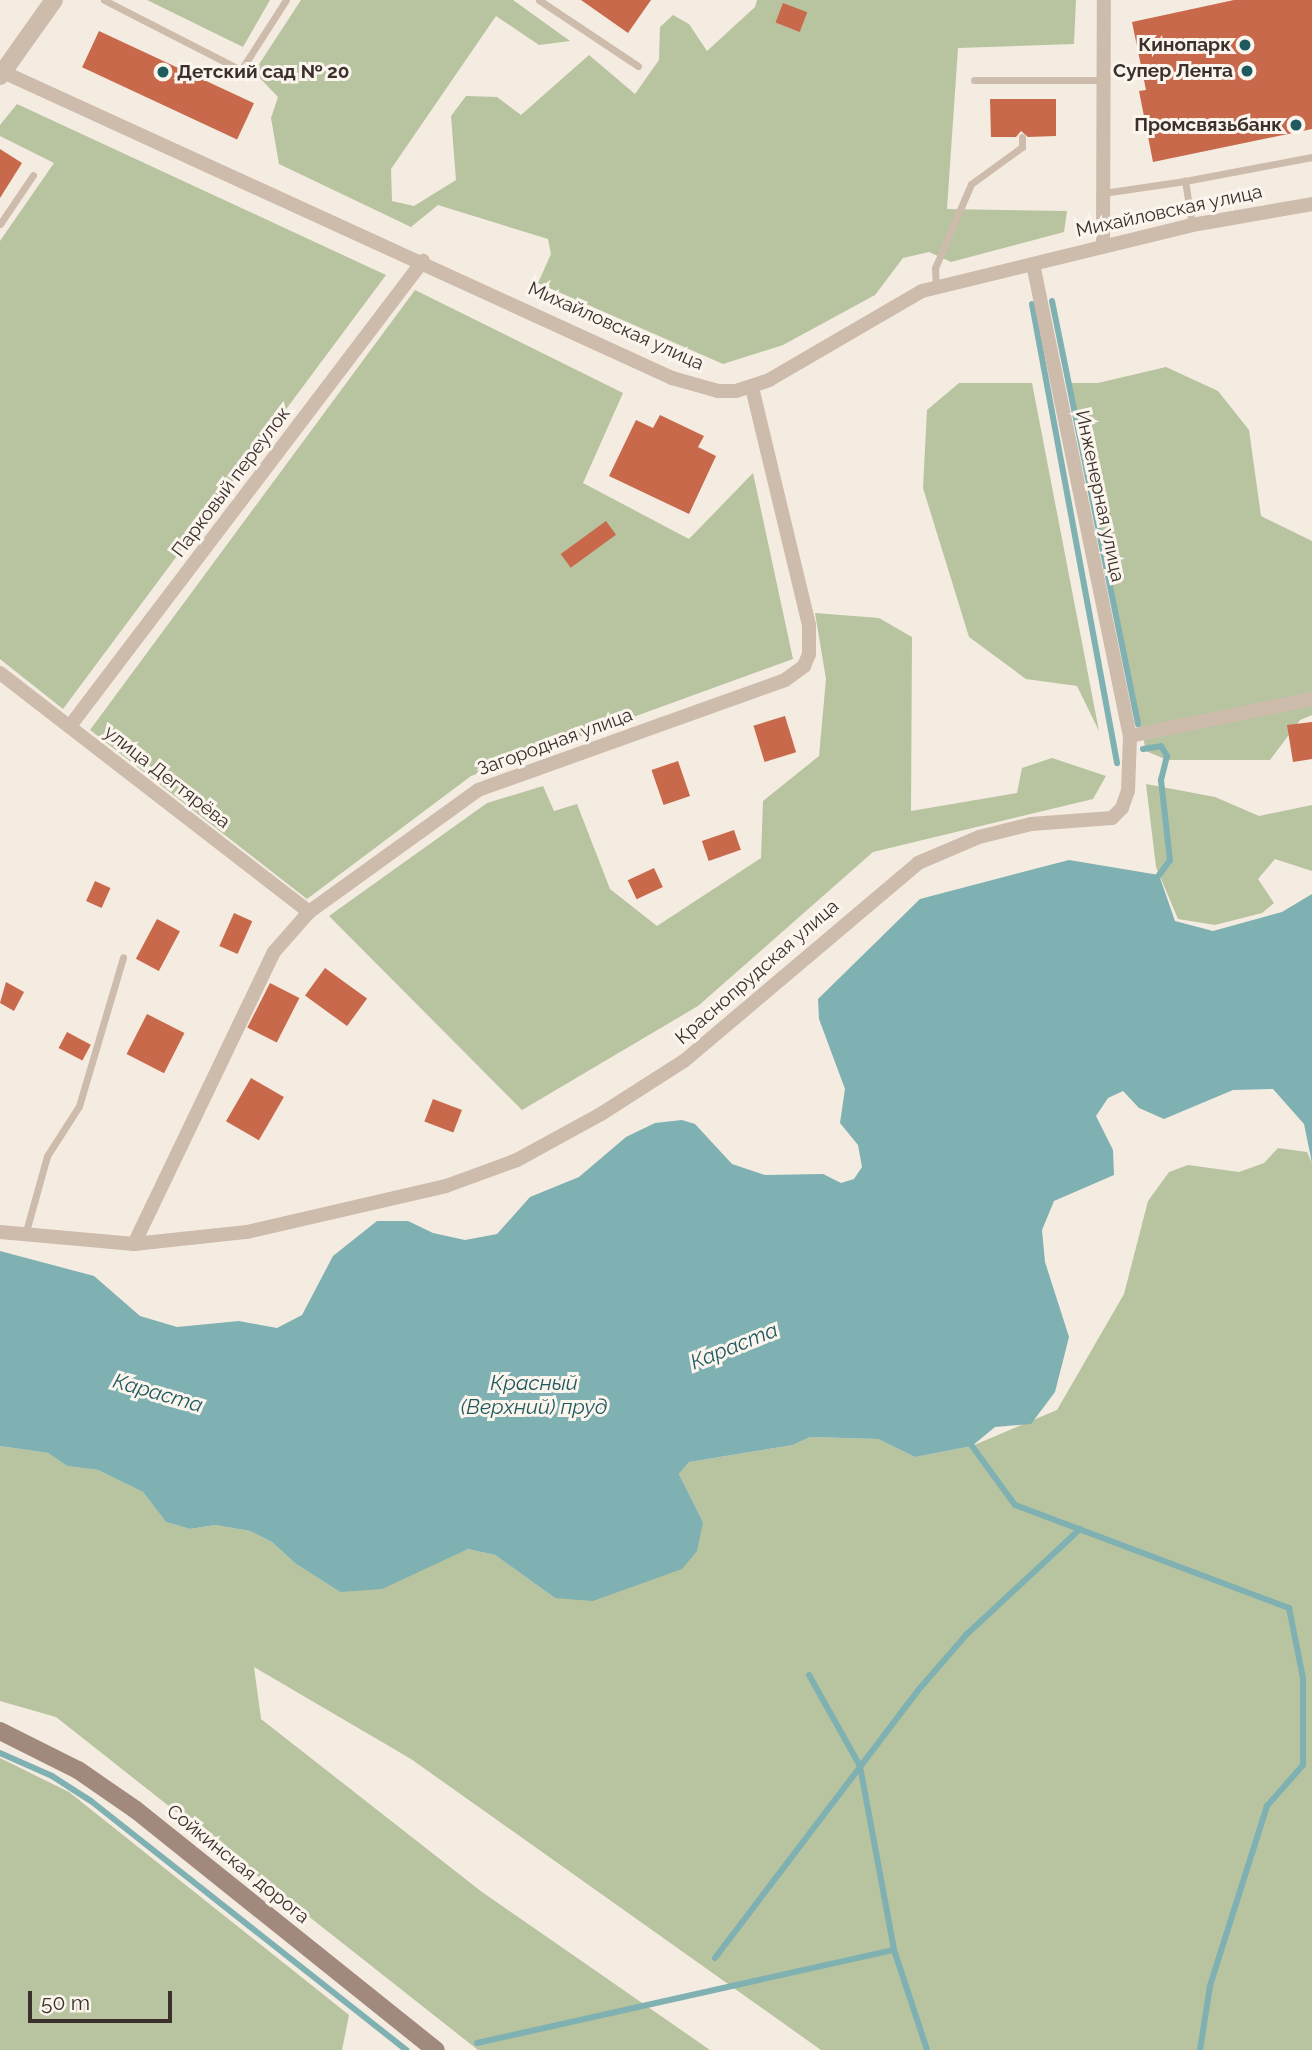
<!DOCTYPE html>
<html>
<head>
<meta charset="utf-8">
<style>
	body { margin:0 }
	#map { position:relative; width:1312px; height:2050px; overflow:hidden; background:#f4ebe1; font-family:Raleway,sans-serif }
	div>[style] { position:absolute }
	[style*='--x'] { left:calc(var(--x)*1px); top:calc(var(--y)*1px); width:calc(var(--w)*1px); rotate:calc(var(--a)*1deg) }
	.green>* { inset:0; background:#b8c4a0 }
	.water>* { inset:0; background:#7fb0b2 }
	.stream>* { height:6px; margin:-3px; padding:0 3px; transform-origin:3px; border-radius:3px; background:#7fb0b2 }
	.building>* { inset:0; background:#c8694b; transform-origin:0 0 }
	.service>* { height:7px; margin:-3.5px; padding:0 3.5px; transform-origin:3.5px; border-radius:3.5px; background:#cdbbac }
	.minor>* { height:14px; margin:-7px; padding:0 7px; transform-origin:7px; border-radius:7px; background:#cdbbac }
	.tertiary>* { height:18px; margin:-9px; padding:0 9px; transform-origin:9px; border-radius:9px; background:#cdbbac }
	.secondary>* { height:18px; margin:-9px; padding:0 9px; transform-origin:9px; border-radius:9px; background:#a18a7d }
	.dots>* { width:19px; height:19px; translate:-50% -50%; box-sizing:border-box; border:4px solid #fbf5ee; border-radius:50% }
	span { translate:-50% -50%; white-space:nowrap; text-align:center; line-height:1.15; -webkit-text-stroke:6px #fbf5ee; paint-order:stroke }
	.poi-label { font-size:19px; color:#3b302b; font-weight:700 }
	.right { translate:-100% -50%; text-align:right }
	.left { translate:0 -50%; text-align:left }
	.street-label { font-size:19px; color:#3b302b }
	.water-label { font-size:21px; color:#1f5a5e; font-style:italic }
	.scale { position:absolute; left:28px; top:1991px; width:144px; height:32px; box-sizing:border-box; border:4px solid #3b302b; border-top:0; padding-left:9px; font-size:21px; line-height:24px; white-space:nowrap; color:#3b302b; -webkit-text-stroke:5px #fbf5ee; paint-order:stroke }
</style>
</head>
<body>
<div id="map">
	<div class="green">
		<i style="clip-path:polygon(147px 0,270px 0,243px 47px)"></i>
		<i style="clip-path:polygon(301px 0,513px 0,570px 41px,539px 45px,496px 16px,391px 169px,392px 201px,414px 206px,456px 180px,451px 116px,466px 96px,497px 97px,521px 115px,589px 55px,635px 94px,659px 60px,660px 27px,673px 15px,689px 24px,707px 51px,755px 7px,757px 0,1076px 0,1074px 44px,958px 48px,947px 209px,1067px 211px,1064px 232px,951px 262px,929px 252px,903px 258px,875px 295px,783px 345px,723px 364px,538px 283px,551px 254px,548px 239px,438px 205px,411px 227px,279px 164px,271px 118px,278px 97px,254px 72px)"></i>
		<i style="clip-path:polygon(17px 104px,386px 275px,63px 709px,0 659px,0 241px,54px 163px,0 136px,0 125px)"></i>
		<i style="clip-path:polygon(415px 290px,623px 393px,583px 483px,689px 539px,753px 473px,793px 659px,471px 776px,307px 899px,90px 730px)"></i>
		<i style="clip-path:polygon(1166px 367px,1218px 391px,1249px 430px,1261px 516px,1312px 541px,1312px 715px,1300px 720px,1270px 760px,1167px 760px,1146px 751px,1069px 383px,1098px 383px)"></i>
		<i style="clip-path:polygon(959px 383px,1032px 383px,1099px 731px,1077px 686px,1026px 679px,969px 637px,923px 488px,927px 410px)"></i>
		<i style="clip-path:polygon(815px 613px,879px 618px,912px 637px,911px 811px,1017px 793px,1022px 768px,1052px 758px,1106px 776px,1093px 799px,873px 852px,698px 1006px,522px 1110px,329px 916px,487px 803px,543px 786px,554px 811px,577px 804px,610px 889px,657px 926px,761px 858px,763px 801px,819px 756px,826px 679px)"></i>
		<i style="clip-path:polygon(1146px 784px,1215px 797px,1259px 816px,1312px 805px,1312px 871px,1275px 859px,1258px 879px,1274px 903px,1262px 913px,1215px 925px,1178px 919px,1156px 867px)"></i>
		<i style="clip-path:polygon(1278px 1148px,1307px 1152px,1312px 1163px,1312px 2050px,821px 2050px,411px 1759px,254px 1667px,261px 1719px,482px 1892px,710px 2050px,478px 2050px,56px 1717px,0 1701px,0 1446px,48px 1453px,67px 1466px,98px 1470px,143px 1492px,166px 1522px,190px 1529px,215px 1525px,250px 1531px,272px 1542px,296px 1564px,340px 1592px,468px 1549px,495px 1555px,555px 1598px,703px 1522px,679px 1474px,689px 1462px,793px 1445px,810px 1437px,878px 1439px,915px 1457px,972px 1446px,1057px 1410px,1124px 1294px,1148px 1201px,1169px 1172px,1188px 1165px,1239px 1172px,1264px 1163px)"></i>
		<i style="clip-path:polygon(0 1758px,69px 1792px,349px 2015px,342px 2050px,0 2050px)"></i>
	</div>
	<div class="water">
		<i style="clip-path:polygon(1069px 860px,1159px 875px,1175px 921px,1213px 931px,1282px 912px,1312px 894px,1312px 1163px,1304px 1124px,1273px 1089px,1233px 1090px,1164px 1119px,1139px 1108px,1123px 1091px,1108px 1098px,1096px 1116px,1113px 1150px,1114px 1175px,1054px 1201px,1042px 1230px,1045px 1262px,1069px 1337px,1055px 1392px,1031px 1424px,995px 1427px,972px 1446px,915px 1457px,878px 1439px,810px 1437px,793px 1445px,689px 1462px,679px 1474px,703px 1522px,697px 1551px,682px 1569px,593px 1601px,555px 1598px,495px 1555px,468px 1549px,382px 1589px,340px 1592px,296px 1564px,272px 1542px,250px 1531px,215px 1525px,190px 1529px,166px 1522px,143px 1492px,98px 1470px,67px 1466px,48px 1453px,0 1446px,0 1251px,94px 1276px,140px 1316px,177px 1327px,239px 1321px,277px 1328px,302px 1315px,333px 1256px,377px 1221px,408px 1221px,433px 1233px,465px 1240px,497px 1234px,530px 1197px,579px 1177px,626px 1137px,655px 1123px,682px 1120px,695px 1124px,732px 1164px,765px 1175px,823px 1174px,841px 1183px,854px 1179px,862px 1167px,858px 1145px,840px 1123px,845px 1089px,819px 1019px,818px 999px,920px 899px)"></i>
	</div>
	<div class="stream">
		<i style="--x:1052;--y:301;--w:432;--a:78.5"></i>
		<i style="--x:1032;--y:304;--w:467;--a:79.5"></i>
		<i style="--x:1143;--y:749;--w:18;--a:-9"></i>
		<i style="--x:1161;--y:746;--w:12;--a:59"></i>
		<i style="--x:1167;--y:756;--w:25;--a:104"></i>
		<i style="--x:1161;--y:780;--w:81;--a:83.6"></i>
		<i style="--x:1170;--y:860;--w:19;--a:126"></i>
		<i style="--x:972;--y:1446;--w:73;--a:53.9"></i>
		<i style="--x:1015;--y:1505;--w:293;--a:20.6"></i>
		<i style="--x:1289;--y:1608;--w:71;--a:78.7"></i>
		<i style="--x:1303;--y:1678;--w:87;--a:90"></i>
		<i style="--x:1303;--y:1765;--w:55;--a:131.3"></i>
		<i style="--x:1267;--y:1806;--w:189;--a:107.6"></i>
		<i style="--x:1210;--y:1986;--w:65;--a:98.9"></i>
		<i style="--x:809;--y:1675;--w:104;--a:60.7"></i>
		<i style="--x:860;--y:1766;--w:187;--a:79.5"></i>
		<i style="--x:894;--y:1950;--w:105;--a:71.7"></i>
		<i style="--x:0;--y:1753;--w:57;--a:23.9"></i>
		<i style="--x:52;--y:1776;--w:46;--a:32.7"></i>
		<i style="--x:91;--y:1801;--w:402;--a:38.3"></i>
		<i style="--x:715;--y:1958;--w:340;--a:-52.8"></i>
		<i style="--x:921;--y:1687;--w:69;--a:-49.1"></i>
		<i style="--x:966;--y:1635;--w:156;--a:-42.9"></i>
		<i style="--x:477;--y:2043;--w:427;--a:-12.6"></i>
	</div>
	<div class="building">
		<i style="clip-path:polygon(581px 0,651px 0,628px 33px)"></i>
		<i style="clip-path:polygon(1234px 0,1312px 0,1312px 129px,1153px 162px,1139px 91px,1146px 90px,1132px 22px)"></i>
		<i style="left:783px;top:3px;width:26px;height:21px;rotate:21deg"></i>
		<i style="left:99px;top:31px;width:171px;height:40px;rotate:25deg"></i>
		<i style="clip-path:polygon(990px 99px,1056px 99px,1056px 136px,1028px 137px,1021px 131px,1016px 137px,991px 137px)"></i>
		<i style="clip-path:polygon(0 149px,22px 163px,0 198px)"></i>
		<i style="clip-path:polygon(660px 415px,704px 436px,698px 447px,716px 456px,689px 514px,609px 476px,636px 420px,653px 428px)"></i>
		<i style="left:606px;top:521px;width:17px;height:56px;rotate:54deg"></i>
		<i style="left:785px;top:716px;width:38px;height:33px;rotate:73deg"></i>
		<i style="clip-path:polygon(1312px 722px,1312px 759px,1293px 762px,1287px 725px)"></i>
		<i style="left:678px;top:761px;width:37px;height:28px;rotate:71deg"></i>
		<i style="left:734px;top:830px;width:21px;height:34px;rotate:71deg"></i>
		<i style="left:654px;top:868px;width:21px;height:29px;rotate:65deg"></i>
		<i style="left:95px;top:881px;width:17px;height:22px;rotate:24deg"></i>
		<i style="left:234px;top:913px;width:20px;height:36px;rotate:24deg"></i>
		<i style="left:157px;top:919px;width:26px;height:45px;rotate:28deg"></i>
		<i style="left:325px;top:968px;width:52px;height:34px;rotate:36deg"></i>
		<i style="clip-path:polygon(6px 982px,24px 992px,14px 1011px,0 1003px)"></i>
		<i style="left:270px;top:983px;width:33px;height:50px;rotate:27deg"></i>
		<i style="left:147px;top:1014px;width:42px;height:45px;rotate:27deg"></i>
		<i style="left:67px;top:1032px;width:27px;height:18px;rotate:28deg"></i>
		<i style="left:251px;top:1078px;width:38px;height:50px;rotate:30deg"></i>
		<i style="left:433px;top:1099px;width:31px;height:24px;rotate:21deg"></i>
	</div>
	<div class="service">
		<i style="--x:104;--y:0;--w:154;--a:27.1"></i>
		<i style="--x:241;--y:70;--w:83;--a:-57.3"></i>
		<i style="--x:539;--y:0;--w:119;--a:33.7"></i>
		<i style="--x:974;--y:80;--w:129;--a:0"></i>
		<i style="--x:1103;--y:193;--w:83;--a:-8.3"></i>
		<i style="--x:0;--y:224;--w:59;--a:-56"></i>
		<i style="--x:1192;--y:225;--w:45;--a:-99"></i>
		<i style="--x:1185;--y:181;--w:129;--a:-10.7"></i>
		<i style="--x:936;--y:287;--w:19;--a:-93"></i>
		<i style="--x:935;--y:268;--w:91;--a:-66.8"></i>
		<i style="--x:971;--y:184;--w:63;--a:-36"></i>
		<i style="--x:1022;--y:147;--w:10;--a:-90"></i>
		<i style="--x:25;--y:1235;--w:82;--a:-74.4"></i>
		<i style="--x:47;--y:1156;--w:59;--a:-57.4"></i>
		<i style="--x:79;--y:1106;--w:155;--a:-73.5"></i>
	</div>
	<div class="minor">
		<i style="--x:3;--y:72;--w:736;--a:24.58"></i>
		<i style="--x:672;--y:378;--w:48;--a:15.8"></i>
		<i style="--x:718;--y:391;--w:18;--a:0"></i>
		<i style="--x:736;--y:391;--w:35;--a:-18"></i>
		<i style="--x:769;--y:380;--w:177;--a:-30.2"></i>
		<i style="--x:922;--y:291;--w:278;--a:-13.7"></i>
		<i style="--x:1192;--y:225;--w:122;--a:-9.9"></i>
		<i style="--x:1103;--y:245;--w:245;--a:-89.8"></i>
		<i style="--x:1033;--y:264;--w:482;--a:78.4"></i>
		<i style="--x:0;--y:673;--w:391;--a:37.7"></i>
		<i style="--x:70;--y:726;--w:584;--a:-52.8"></i>
		<i style="--x:0;--y:1232;--w:135;--a:5.1"></i>
		<i style="--x:134;--y:1244;--w:114;--a:-6.1"></i>
		<i style="--x:247;--y:1232;--w:204;--a:-13"></i>
		<i style="--x:446;--y:1186;--w:76;--a:-20.1"></i>
		<i style="--x:517;--y:1160;--w:96;--a:-28.7"></i>
		<i style="--x:601;--y:1114;--w:98;--a:-32.6"></i>
		<i style="--x:684;--y:1061;--w:307;--a:-40.2"></i>
		<i style="--x:918;--y:863;--w:66;--a:-23.1"></i>
		<i style="--x:979;--y:837;--w:54;--a:-14"></i>
		<i style="--x:1031;--y:824;--w:81;--a:-4.2"></i>
		<i style="--x:1112;--y:818;--w:14;--a:-45"></i>
		<i style="--x:1122;--y:808;--w:18;--a:-71"></i>
		<i style="--x:1128;--y:791;--w:55;--a:-87.9"></i>
		<i style="--x:1130;--y:736;--w:186;--a:-11.5"></i>
		<i style="--x:134;--y:1244;--w:324;--a:-64.4"></i>
		<i style="--x:274;--y:952;--w:53;--a:-48.8"></i>
		<i style="--x:309;--y:912;--w:208;--a:-35.8"></i>
		<i style="--x:478;--y:790;--w:326;--a:-19.7"></i>
		<i style="--x:785;--y:680;--w:24;--a:-36"></i>
		<i style="--x:804;--y:666;--w:13;--a:-67"></i>
		<i style="--x:809;--y:654;--w:29;--a:-90"></i>
		<i style="--x:809;--y:625;--w:245;--a:-103.5"></i>
	</div>
	<div class="tertiary">
		<i style="--x:0;--y:76;--w:93;--a:-54.6"></i>
	</div>
	<div class="secondary">
		<i style="--x:0;--y:1731;--w:87;--a:26.6"></i>
		<i style="--x:78;--y:1770;--w:70;--a:34.6"></i>
		<i style="--x:136;--y:1810;--w:384;--a:38.7"></i>
	</div>
	<div class="dots">
		<i style="left:1245px;top:45px;background:#1f5a5e"></i>
		<i style="left:1247px;top:71px;background:#1f5a5e"></i>
		<i style="left:163px;top:72px;background:#1f5a5e"></i>
		<i style="left:1296px;top:125px;background:#1f5a5e"></i>
	</div>
	<div class="poi-label">
		<span class="right" style="left:1231px;top:45px">Кинопарк</span>
		<span class="right" style="left:1233px;top:71px">Супер Лента</span>
		<span class="left" style="left:177px;top:72px">Детский сад № 20</span>
		<span class="right" style="left:1282px;top:125px">Промсвязьбанк</span>
	</div>
	<div class="street-label">
		<span style="left:1169px;top:211px;rotate:-12deg">Михайловская улица</span>
		<span style="left:616px;top:326px;rotate:24deg">Михайловская улица</span>
		<span style="left:231px;top:482px;rotate:-53deg">Парковый переулок</span>
		<span style="left:1100px;top:496px;rotate:78deg">Инженерная улица</span>
		<span style="left:555px;top:742px;rotate:-20deg">Загородная улица</span>
		<span style="left:167px;top:777px;rotate:38deg">улица Дегтярёва</span>
		<span style="left:757px;top:972px;rotate:-41deg">Краснопрудская улица</span>
		<span style="left:238px;top:1864px;rotate:39deg">Сойкинская дорога</span>
	</div>
	<div class="water-label">
		<span style="left:734px;top:1346px;rotate:-22deg">Караста</span>
		<span style="left:534px;top:1395px">Красный<br>(Верхний) пруд</span>
		<span style="left:158px;top:1393px;rotate:16deg">Караста</span>
	</div>
	<div class="scale">50 m</div>
</div>
</body>
</html>
